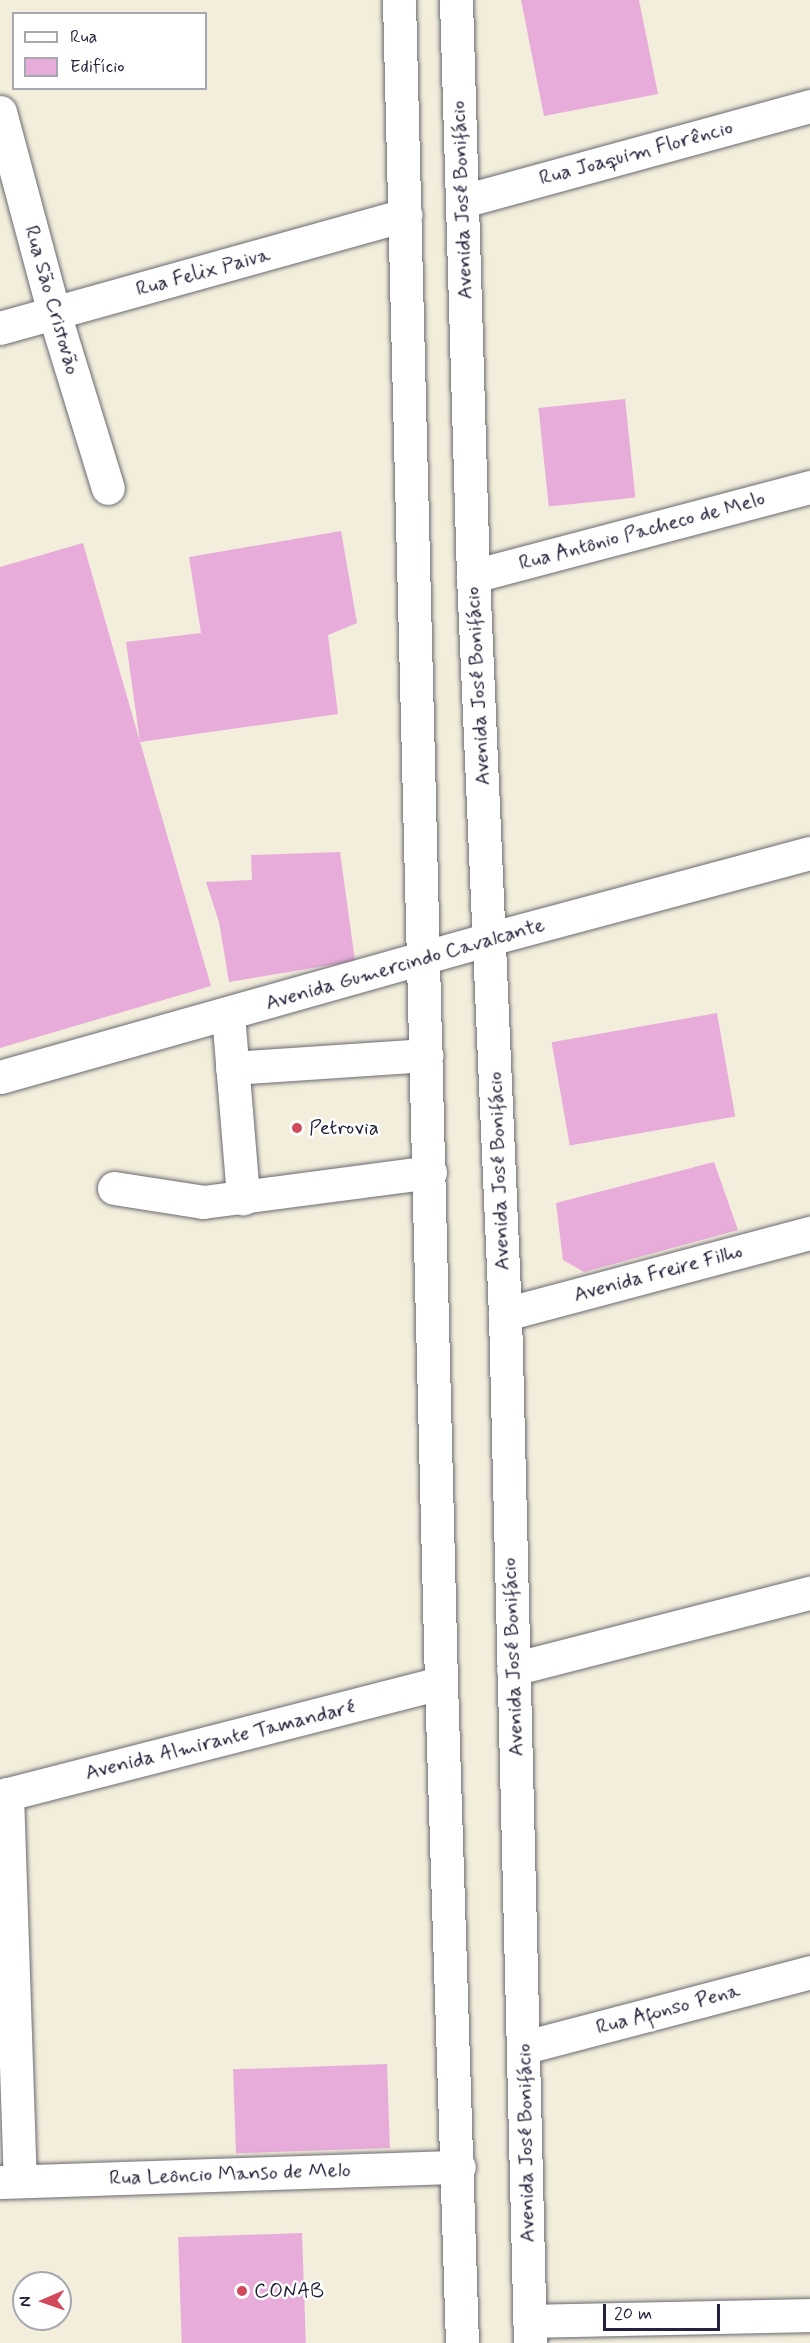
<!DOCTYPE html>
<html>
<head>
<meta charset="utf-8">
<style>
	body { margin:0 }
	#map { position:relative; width:810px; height:2343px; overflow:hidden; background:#f2eedb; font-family:Mynerve,sans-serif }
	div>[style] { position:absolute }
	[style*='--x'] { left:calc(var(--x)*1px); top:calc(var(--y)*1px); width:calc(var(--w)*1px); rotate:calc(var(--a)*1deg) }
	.building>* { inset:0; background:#e8acdb; transform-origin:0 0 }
	.roads { filter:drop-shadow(0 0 2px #6b6973) drop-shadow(0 0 2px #6b6973) }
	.minor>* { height:33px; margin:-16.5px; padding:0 16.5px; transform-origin:16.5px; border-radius:16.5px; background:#fff }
	.major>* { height:33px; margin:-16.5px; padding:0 16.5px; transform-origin:16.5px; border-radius:16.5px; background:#fff }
	.dots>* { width:16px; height:16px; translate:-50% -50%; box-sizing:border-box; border:3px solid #fff; border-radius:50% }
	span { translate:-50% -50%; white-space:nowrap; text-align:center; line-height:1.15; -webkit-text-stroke:5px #fff; paint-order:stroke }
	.street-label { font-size:21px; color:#22223b }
	.poi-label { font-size:21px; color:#22223b }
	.left { translate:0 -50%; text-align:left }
	.legend { position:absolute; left:12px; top:12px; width:195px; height:78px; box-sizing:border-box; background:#fff; border:2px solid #a7a7b1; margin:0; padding:8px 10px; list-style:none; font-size:18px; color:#22223b }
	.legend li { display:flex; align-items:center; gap:12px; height:30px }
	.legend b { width:30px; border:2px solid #a7a7b1 }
	.north { position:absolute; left:12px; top:2271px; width:60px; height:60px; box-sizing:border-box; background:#fff; border:2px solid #a7a7b1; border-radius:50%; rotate:268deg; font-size:16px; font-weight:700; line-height:24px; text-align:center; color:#22223b }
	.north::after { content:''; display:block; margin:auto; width:21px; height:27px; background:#d1495b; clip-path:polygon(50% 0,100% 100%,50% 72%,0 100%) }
	.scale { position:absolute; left:603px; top:2304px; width:117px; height:27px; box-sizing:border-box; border:3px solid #22223b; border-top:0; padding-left:8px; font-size:18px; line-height:21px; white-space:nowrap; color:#22223b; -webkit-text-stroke:4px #fff; paint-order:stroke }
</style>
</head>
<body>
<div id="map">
	<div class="building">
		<i style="clip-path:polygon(521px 0,639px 0,658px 94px,544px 116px)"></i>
		<i style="left:625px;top:399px;width:99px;height:87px;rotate:84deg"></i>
		<i style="clip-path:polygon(341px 531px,357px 623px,328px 635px,338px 714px,140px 742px,211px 986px,0 1048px,0 567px,83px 543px,140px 742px,126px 642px,201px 633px,189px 557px)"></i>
		<i style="clip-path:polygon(340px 852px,355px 961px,229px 982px,219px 922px,206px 882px,252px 880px,251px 855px)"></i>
		<i style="left:717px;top:1013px;width:105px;height:168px;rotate:80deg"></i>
		<i style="clip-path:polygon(714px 1162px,738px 1230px,584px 1272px,563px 1260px,556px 1203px)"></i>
		<i style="left:387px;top:2064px;width:84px;height:154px;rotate:88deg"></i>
		<i style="left:302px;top:2233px;width:110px;height:124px;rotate:88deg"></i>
	</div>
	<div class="roads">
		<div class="minor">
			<i style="--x:0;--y:112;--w:208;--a:75"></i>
			<i style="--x:54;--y:313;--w:183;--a:72.9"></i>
			<i style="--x:463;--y:201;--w:360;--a:-15.3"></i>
			<i style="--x:0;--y:328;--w:421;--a:-15.6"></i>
			<i style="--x:473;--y:576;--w:349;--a:-14.8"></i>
			<i style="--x:228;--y:1014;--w:185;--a:85.3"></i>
			<i style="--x:232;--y:1068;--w:195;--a:-3.8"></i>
			<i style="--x:0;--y:1077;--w:508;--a:-15.76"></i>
			<i style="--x:489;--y:939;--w:332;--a:-15"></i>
			<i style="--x:114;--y:1188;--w:90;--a:8.9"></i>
			<i style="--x:203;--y:1202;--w:229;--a:-7.5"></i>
			<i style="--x:505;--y:1314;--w:316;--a:-14.9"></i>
			<i style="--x:513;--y:1669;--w:307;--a:-14.4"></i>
			<i style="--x:7;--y:1794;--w:387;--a:88.1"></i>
			<i style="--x:0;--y:1796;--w:455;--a:-14.4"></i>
			<i style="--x:525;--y:2047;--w:295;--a:-14.7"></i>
			<i style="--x:0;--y:2182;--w:459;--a:-1.9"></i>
			<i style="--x:529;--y:2321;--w:281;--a:-1.2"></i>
		</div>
		<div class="major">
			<i style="--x:399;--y:0;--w:1684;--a:88.57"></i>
			<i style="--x:441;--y:1683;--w:660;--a:88.18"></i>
			<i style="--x:456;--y:0;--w:576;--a:88.31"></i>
			<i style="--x:473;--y:576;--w:739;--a:87.52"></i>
			<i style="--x:505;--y:1314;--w:1029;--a:88.61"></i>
		</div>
	</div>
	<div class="dots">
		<i style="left:297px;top:1128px;background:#d1495b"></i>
		<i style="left:242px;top:2291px;background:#d1495b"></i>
	</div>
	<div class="street-label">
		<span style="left:636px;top:153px;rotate:-15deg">Rua Joaquim Florêncio</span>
		<span style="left:462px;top:200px;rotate:-92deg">Avenida José Bonifácio</span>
		<span style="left:203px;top:272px;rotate:-15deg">Rua Felix Paiva</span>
		<span style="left:52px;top:300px;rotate:74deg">Rua São Cristovão</span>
		<span style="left:642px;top:531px;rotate:-15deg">Rua Antônio Pacheco de Melo</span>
		<span style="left:478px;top:686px;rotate:-93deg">Avenida José Bonifácio</span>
		<span style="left:405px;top:964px;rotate:-16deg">Avenida Gumercindo Cavalcante</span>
		<span style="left:499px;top:1171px;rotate:-92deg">Avenida José Bonifácio</span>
		<span style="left:658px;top:1273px;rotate:-15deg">Avenida Freire Filho</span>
		<span style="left:513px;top:1657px;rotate:-92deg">Avenida José Bonifácio</span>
		<span style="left:220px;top:1740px;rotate:-14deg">Avenida Almirante Tamandaré</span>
		<span style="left:668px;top:2009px;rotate:-15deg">Rua Afonso Pena</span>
		<span style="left:526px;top:2143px;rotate:-91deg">Avenida José Bonifácio</span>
		<span style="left:230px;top:2174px;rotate:-2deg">Rua Leôncio Manso de Melo</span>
	</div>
	<div class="poi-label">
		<span class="left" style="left:309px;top:1128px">Petrovia</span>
		<span class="left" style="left:254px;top:2291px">CONAB</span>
	</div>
	<ul class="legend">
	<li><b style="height:8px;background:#fff"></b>Rua</li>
	<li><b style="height:16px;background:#e8acdb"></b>Edifício</li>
	</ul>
	<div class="north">N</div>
	<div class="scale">20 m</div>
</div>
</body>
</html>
